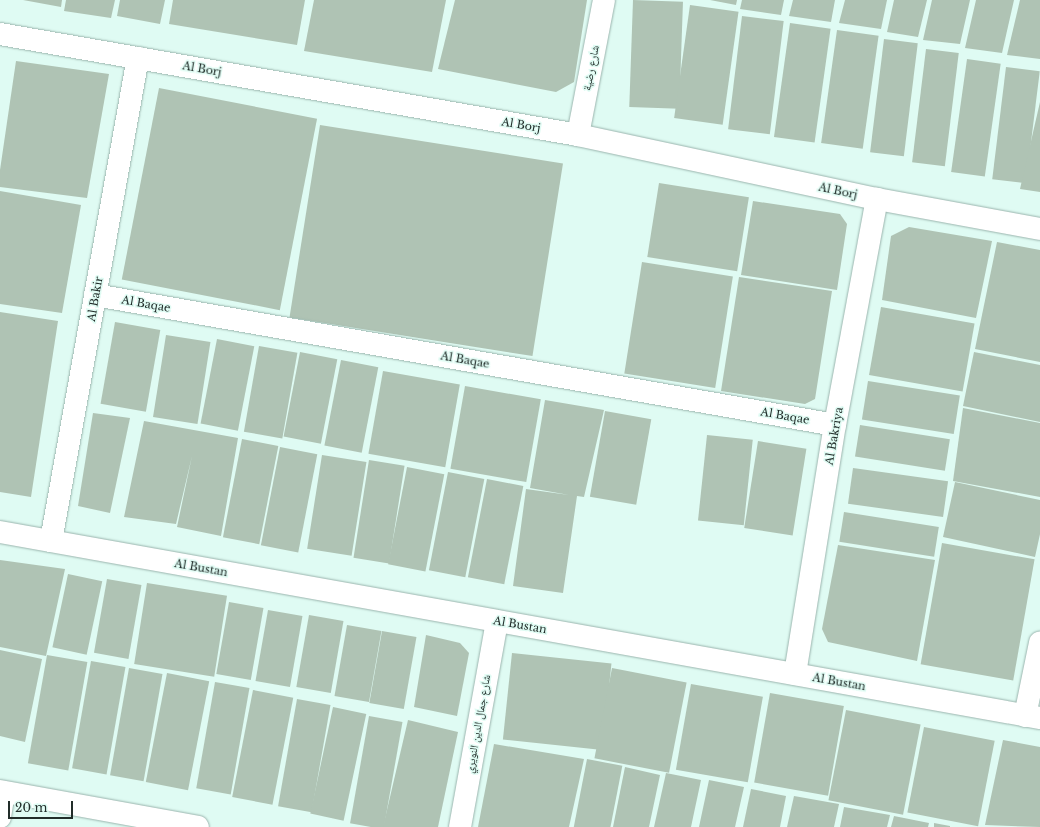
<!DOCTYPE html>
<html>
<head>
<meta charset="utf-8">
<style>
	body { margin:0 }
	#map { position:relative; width:1040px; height:827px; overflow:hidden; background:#dffbf3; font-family:"Libre Baskerville","Noto Naskh Arabic",serif }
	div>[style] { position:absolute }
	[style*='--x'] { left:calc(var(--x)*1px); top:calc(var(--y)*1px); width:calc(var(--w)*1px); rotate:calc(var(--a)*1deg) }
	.building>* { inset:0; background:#afc3b4; transform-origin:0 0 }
	.roads { filter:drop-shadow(0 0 1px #9ab4ad) drop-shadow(0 0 1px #9ab4ad) }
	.minor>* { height:22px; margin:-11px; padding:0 11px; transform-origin:11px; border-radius:11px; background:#fff }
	span { translate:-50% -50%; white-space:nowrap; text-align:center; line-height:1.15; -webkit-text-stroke:3px #dffbf3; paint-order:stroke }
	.street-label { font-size:11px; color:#222d2a }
	.scale { position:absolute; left:8px; top:801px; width:65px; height:18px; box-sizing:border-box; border:2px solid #222d2a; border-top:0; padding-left:5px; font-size:12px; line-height:14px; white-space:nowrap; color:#222d2a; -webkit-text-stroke:3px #dffbf3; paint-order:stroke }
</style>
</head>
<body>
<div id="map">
	<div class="building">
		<i style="clip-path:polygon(23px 0,62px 0,61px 7px)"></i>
		<i style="clip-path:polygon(66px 0,115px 0,111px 18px,64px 11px)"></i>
		<i style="clip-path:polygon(120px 0,165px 0,160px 24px,117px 16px)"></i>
		<i style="clip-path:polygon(173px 0,305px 0,297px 45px,169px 24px)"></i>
		<i style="clip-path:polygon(314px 0,446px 0,432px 72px,304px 51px)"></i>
		<i style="clip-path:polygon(455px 0,587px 0,574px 82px,556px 92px,438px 69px)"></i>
		<i style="left:633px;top:0;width:50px;height:107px;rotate:2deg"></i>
		<i style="clip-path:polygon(710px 0,737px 0,736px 5px)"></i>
		<i style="clip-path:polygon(742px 0,784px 0,781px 15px,740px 9px)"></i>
		<i style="clip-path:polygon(793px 0,835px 0,831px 22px,789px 16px)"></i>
		<i style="clip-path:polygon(845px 0,887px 0,881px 29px,839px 23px)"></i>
		<i style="clip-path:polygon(894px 0,927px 0,918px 37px,887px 32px)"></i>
		<i style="clip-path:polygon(932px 0,970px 0,960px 44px,923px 40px)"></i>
		<i style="clip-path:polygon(976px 0,1014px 0,1002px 53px,965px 48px)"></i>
		<i style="clip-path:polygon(1020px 0,1040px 0,1040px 59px,1007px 55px)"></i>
		<i style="left:690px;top:5px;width:49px;height:114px;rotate:8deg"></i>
		<i style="left:742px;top:16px;width:42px;height:114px;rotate:7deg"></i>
		<i style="left:790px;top:23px;width:41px;height:115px;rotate:8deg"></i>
		<i style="left:837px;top:30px;width:42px;height:114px;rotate:8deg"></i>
		<i style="left:884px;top:39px;width:34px;height:114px;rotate:7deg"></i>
		<i style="left:926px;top:49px;width:33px;height:114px;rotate:7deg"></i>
		<i style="left:967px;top:59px;width:34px;height:114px;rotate:8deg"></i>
		<i style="clip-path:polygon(16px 61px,109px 74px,87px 198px,0 187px,0 170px)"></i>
		<i style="left:1006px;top:67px;width:34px;height:113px;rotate:7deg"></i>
		<i style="left:159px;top:88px;width:161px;height:195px;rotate:11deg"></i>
		<i style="clip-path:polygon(1040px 102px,1040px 192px,1020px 189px)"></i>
		<i style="left:320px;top:125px;width:246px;height:195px;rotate:9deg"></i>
		<i style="left:659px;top:183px;width:91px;height:75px;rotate:9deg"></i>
		<i style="clip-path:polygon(0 191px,81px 205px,62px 313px,0 304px)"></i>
		<i style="clip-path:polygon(753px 201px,840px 214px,847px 224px,837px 290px,741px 275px)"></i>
		<i style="clip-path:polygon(909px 227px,992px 241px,976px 318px,882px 300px,891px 236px)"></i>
		<i style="clip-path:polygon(997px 242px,1040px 250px,1040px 362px,975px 349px)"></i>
		<i style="left:642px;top:262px;width:92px;height:113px;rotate:9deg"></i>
		<i style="clip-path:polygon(739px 277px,832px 291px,815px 399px,805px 404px,721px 391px)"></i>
		<i style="left:881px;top:307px;width:95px;height:69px;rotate:10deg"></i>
		<i style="clip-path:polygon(0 312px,58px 321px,31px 497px,0 492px)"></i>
		<i style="left:115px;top:322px;width:46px;height:83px;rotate:10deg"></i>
		<i style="left:166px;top:335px;width:45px;height:83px;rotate:9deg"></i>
		<i style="left:217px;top:339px;width:38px;height:86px;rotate:11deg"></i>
		<i style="left:259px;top:346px;width:39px;height:87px;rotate:10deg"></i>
		<i style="left:300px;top:352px;width:38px;height:86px;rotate:11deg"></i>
		<i style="clip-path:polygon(974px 352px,1040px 365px,1040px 422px,963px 406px)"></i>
		<i style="left:341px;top:360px;width:38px;height:87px;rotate:11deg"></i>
		<i style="left:383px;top:371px;width:78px;height:84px;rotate:10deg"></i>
		<i style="left:868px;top:381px;width:93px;height:39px;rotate:9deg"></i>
		<i style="left:465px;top:386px;width:77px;height:84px;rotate:10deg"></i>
		<i style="clip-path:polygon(545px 400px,604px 410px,584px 497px,577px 496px,563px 593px,513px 586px,526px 489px,569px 495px,530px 488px)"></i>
		<i style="clip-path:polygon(963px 408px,1040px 423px,1040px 497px,953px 481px)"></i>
		<i style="left:605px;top:411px;width:47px;height:87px;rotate:10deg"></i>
		<i style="clip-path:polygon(93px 413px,130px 418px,110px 513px,78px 506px)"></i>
		<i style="clip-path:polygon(144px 421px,238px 438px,221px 536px,177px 527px,192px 456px,176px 524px,124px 517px)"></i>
		<i style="left:860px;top:425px;width:91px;height:32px;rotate:9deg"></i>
		<i style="left:707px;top:435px;width:46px;height:86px;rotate:6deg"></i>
		<i style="left:242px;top:439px;width:37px;height:100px;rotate:11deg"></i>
		<i style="left:758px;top:441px;width:49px;height:88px;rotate:9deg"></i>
		<i style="left:280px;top:447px;width:38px;height:100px;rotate:11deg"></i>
		<i style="left:322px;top:455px;width:45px;height:95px;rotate:9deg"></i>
		<i style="left:369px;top:460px;width:36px;height:99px;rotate:9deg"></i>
		<i style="left:407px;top:467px;width:38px;height:99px;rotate:11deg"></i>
		<i style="left:853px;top:468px;width:96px;height:36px;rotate:8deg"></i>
		<i style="left:448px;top:472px;width:37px;height:100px;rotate:11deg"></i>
		<i style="left:487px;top:479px;width:37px;height:100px;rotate:11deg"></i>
		<i style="clip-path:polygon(955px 482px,1040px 500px,1040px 534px,1035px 557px,943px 537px)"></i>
		<i style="left:844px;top:512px;width:96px;height:30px;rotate:9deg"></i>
		<i style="left:942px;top:543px;width:94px;height:123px;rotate:10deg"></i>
		<i style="clip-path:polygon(838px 545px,935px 560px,917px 661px,828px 642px,822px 629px)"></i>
		<i style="clip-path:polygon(0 560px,65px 569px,46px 656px,0 647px)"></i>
		<i style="left:68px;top:574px;width:35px;height:75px;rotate:12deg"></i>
		<i style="left:107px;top:579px;width:35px;height:75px;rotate:10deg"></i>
		<i style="left:147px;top:583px;width:81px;height:82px;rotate:9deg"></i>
		<i style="left:229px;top:602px;width:35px;height:73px;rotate:10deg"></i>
		<i style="left:268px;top:610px;width:35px;height:72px;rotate:10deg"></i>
		<i style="left:309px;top:615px;width:35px;height:73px;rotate:10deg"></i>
		<i style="left:347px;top:625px;width:35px;height:72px;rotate:10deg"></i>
		<i style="left:382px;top:631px;width:35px;height:73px;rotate:10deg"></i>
		<i style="clip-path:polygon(426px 635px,460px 643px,469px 653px,457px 716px,414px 707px)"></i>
		<i style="clip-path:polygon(0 650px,42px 659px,25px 742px,0 736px)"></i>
		<i style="left:512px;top:653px;width:100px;height:87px;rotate:6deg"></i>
		<i style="left:47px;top:655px;width:41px;height:110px;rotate:10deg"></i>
		<i style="left:91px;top:661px;width:35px;height:109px;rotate:10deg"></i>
		<i style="left:129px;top:668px;width:34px;height:109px;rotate:10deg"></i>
		<i style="left:612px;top:668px;width:76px;height:92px;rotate:11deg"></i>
		<i style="left:167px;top:673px;width:43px;height:111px;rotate:11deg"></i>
		<i style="left:215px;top:682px;width:35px;height:108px;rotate:10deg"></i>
		<i style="left:691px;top:684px;width:73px;height:87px;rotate:10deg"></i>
		<i style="left:253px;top:690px;width:41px;height:109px;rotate:11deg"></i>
		<i style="left:770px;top:693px;width:75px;height:91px;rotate:10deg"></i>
		<i style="left:297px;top:699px;width:34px;height:109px;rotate:10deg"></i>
		<i style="left:333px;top:707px;width:34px;height:109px;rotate:12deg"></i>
		<i style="left:846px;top:710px;width:76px;height:92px;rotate:11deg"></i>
		<i style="left:369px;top:716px;width:34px;height:109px;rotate:10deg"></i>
		<i style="clip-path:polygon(408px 720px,458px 732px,438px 827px,383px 827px)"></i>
		<i style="left:924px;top:727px;width:72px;height:87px;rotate:11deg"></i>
		<i style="clip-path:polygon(1003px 740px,1040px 747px,1040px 827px,985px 825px)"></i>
		<i style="clip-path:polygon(494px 744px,584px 759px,569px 827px,478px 827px)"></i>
		<i style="left:587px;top:759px;width:36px;height:70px;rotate:11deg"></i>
		<i style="clip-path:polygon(625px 767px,660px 775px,649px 827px,613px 827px)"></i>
		<i style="clip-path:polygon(666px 773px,701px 780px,691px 827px,654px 827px)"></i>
		<i style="clip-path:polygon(709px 780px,744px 787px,735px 827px,699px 827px)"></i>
		<i style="clip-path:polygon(751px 789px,786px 796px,780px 827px,743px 827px)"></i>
		<i style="clip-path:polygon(794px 796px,839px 804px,834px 827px,787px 827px)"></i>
		<i style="clip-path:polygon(844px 807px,890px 815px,887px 827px,840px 827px)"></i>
		<i style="clip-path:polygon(894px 816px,929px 823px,928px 827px,891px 827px)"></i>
		<i style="clip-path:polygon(934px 823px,950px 826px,950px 827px,934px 827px)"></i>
	</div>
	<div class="roads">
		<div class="minor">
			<i style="--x:0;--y:34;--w:587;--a:9.91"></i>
			<i style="--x:578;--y:135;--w:306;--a:12.1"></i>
			<i style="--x:877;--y:199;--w:166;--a:10.4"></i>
			<i style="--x:578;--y:135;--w:137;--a:-79.1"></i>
			<i style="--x:95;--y:295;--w:751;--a:9.96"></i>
			<i style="--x:0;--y:532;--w:1057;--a:10.14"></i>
			<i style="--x:51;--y:541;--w:491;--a:-79.8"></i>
			<i style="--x:795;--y:674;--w:252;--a:-80.9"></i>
			<i style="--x:835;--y:425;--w:230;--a:-79.5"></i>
			<i style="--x:1025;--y:716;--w:75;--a:-78.4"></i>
			<i style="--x:0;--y:791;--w:201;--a:10.3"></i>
			<i style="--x:0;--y:817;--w:25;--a:-81"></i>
			<i style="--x:460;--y:827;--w:209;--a:-79.8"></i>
		</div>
	</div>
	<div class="street-label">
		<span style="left:591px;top:68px;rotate:-79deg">شارع رضية</span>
		<span style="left:202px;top:69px;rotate:10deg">Al Borj</span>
		<span style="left:521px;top:125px;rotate:10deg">Al Borj</span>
		<span style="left:838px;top:191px;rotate:12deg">Al Borj</span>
		<span style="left:95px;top:299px;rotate:-80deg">Al Bakir</span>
		<span style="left:146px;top:304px;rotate:10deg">Al Baqae</span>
		<span style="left:465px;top:360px;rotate:10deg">Al Baqae</span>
		<span style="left:785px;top:416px;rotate:10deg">Al Baqae</span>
		<span style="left:834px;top:436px;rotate:-80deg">Al Bakriya</span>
		<span style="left:201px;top:568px;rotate:10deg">Al Bustan</span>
		<span style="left:520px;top:625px;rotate:10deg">Al Bustan</span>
		<span style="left:839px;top:682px;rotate:10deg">Al Bustan</span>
		<span style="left:478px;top:724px;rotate:-80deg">شارع جمال الدين النويري</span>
	</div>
	<div class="scale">20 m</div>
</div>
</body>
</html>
